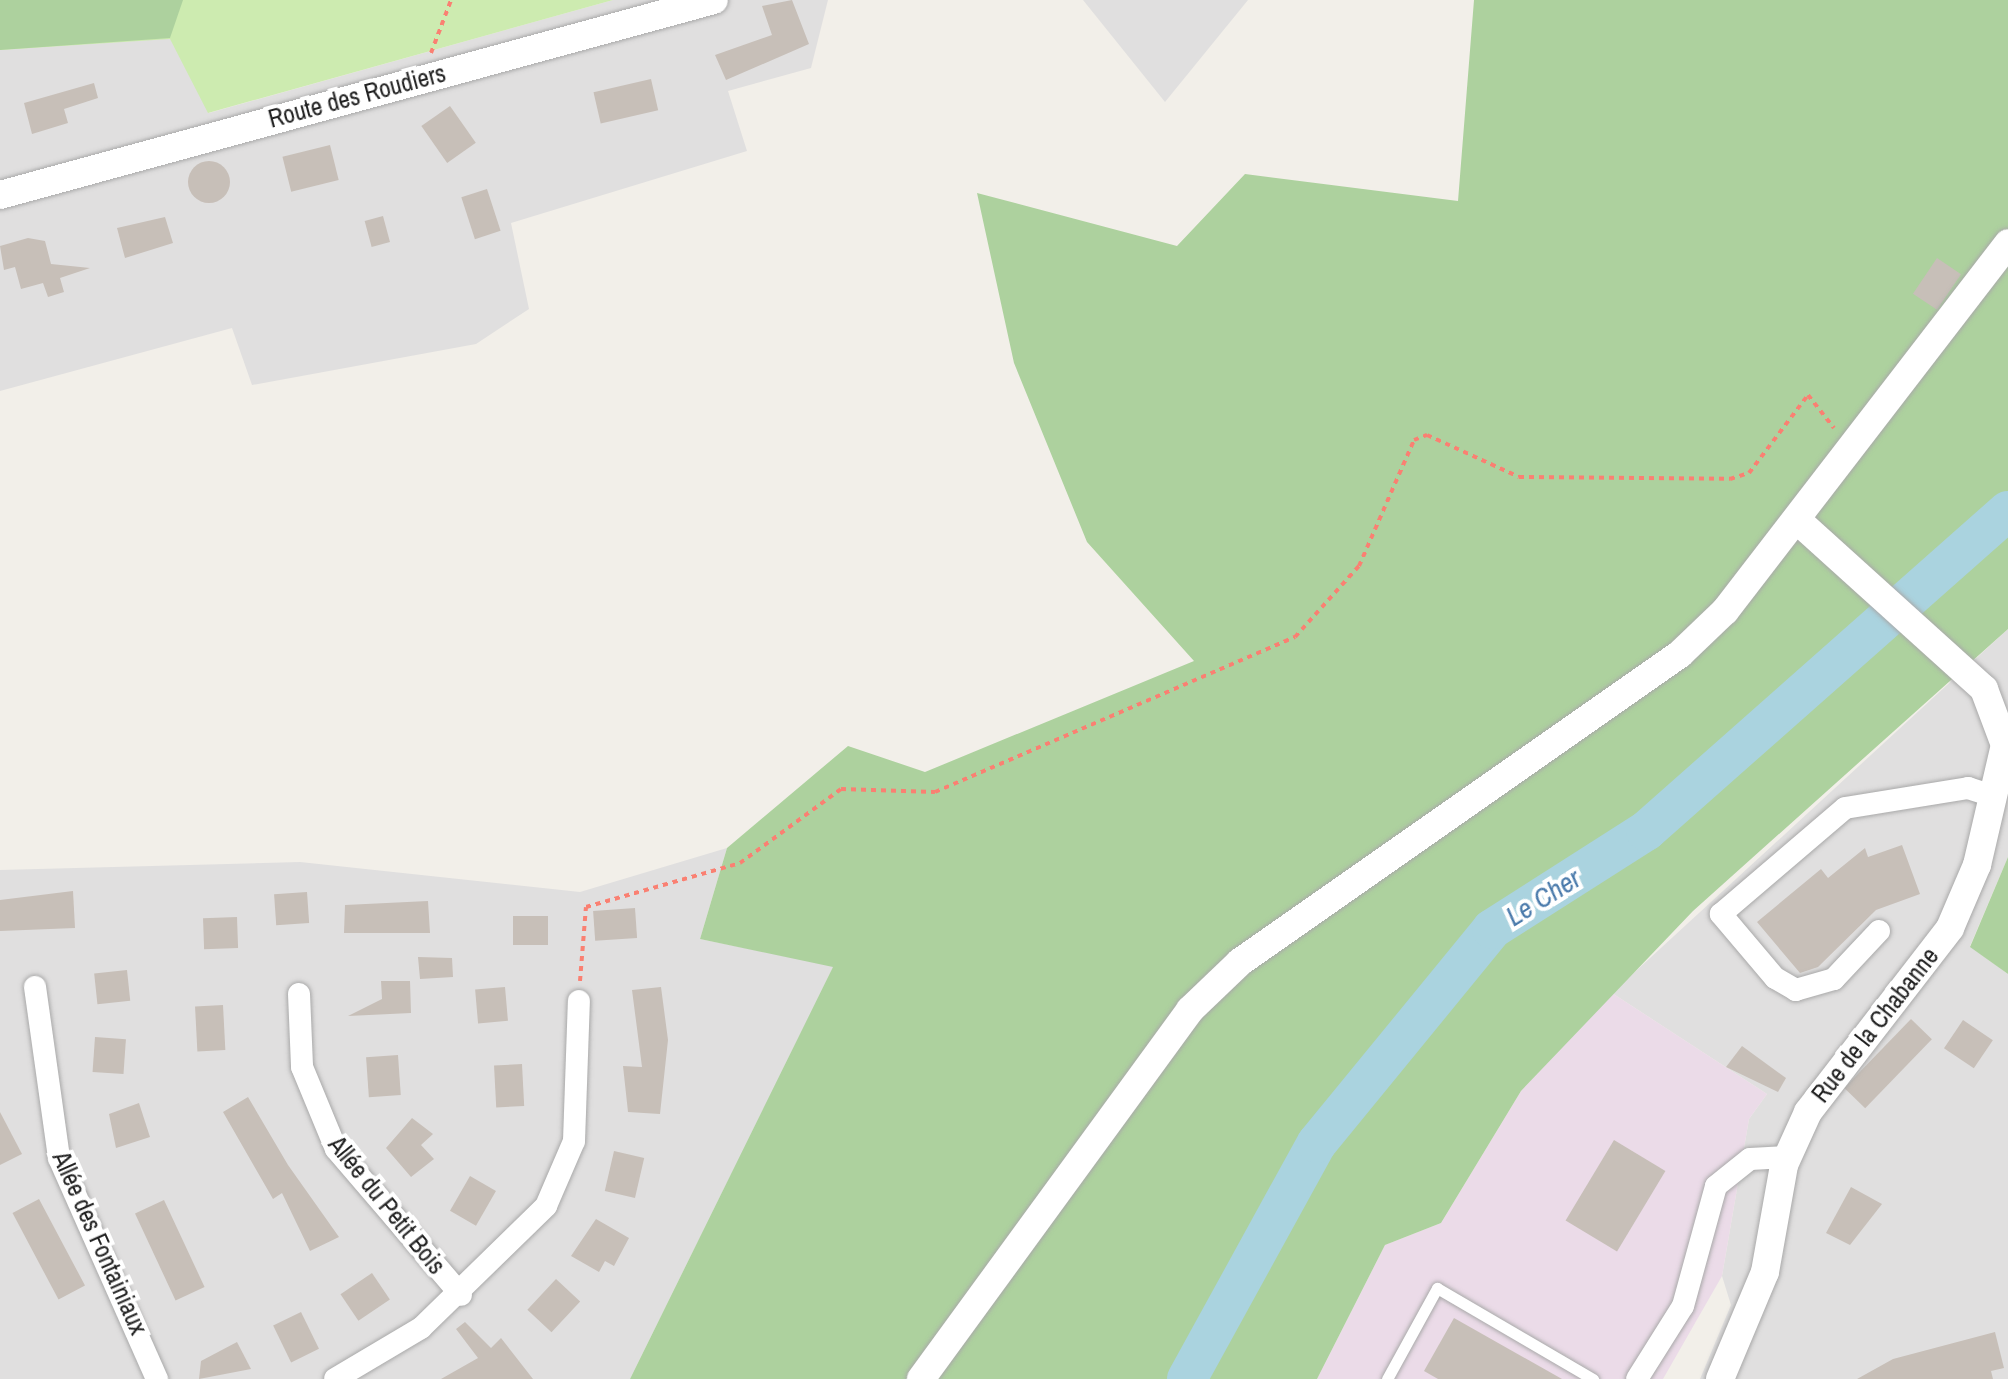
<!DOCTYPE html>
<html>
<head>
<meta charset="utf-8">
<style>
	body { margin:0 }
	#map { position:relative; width:2008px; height:1379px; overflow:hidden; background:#f2efe9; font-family:"Archivo Narrow",sans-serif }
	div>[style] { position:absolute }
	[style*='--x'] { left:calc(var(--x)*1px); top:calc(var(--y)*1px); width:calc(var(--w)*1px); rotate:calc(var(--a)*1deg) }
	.residential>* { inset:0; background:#e0dfdf }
	.industrial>* { inset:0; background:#ebdbe8 }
	.grass>* { inset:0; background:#cdebb0 }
	.forest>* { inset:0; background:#add19e }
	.river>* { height:40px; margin:-20px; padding:0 20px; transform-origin:20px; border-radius:20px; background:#aad3df }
	.building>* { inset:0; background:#c7bfb8; transform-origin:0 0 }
	.round { border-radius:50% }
	.path>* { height:4px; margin-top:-2px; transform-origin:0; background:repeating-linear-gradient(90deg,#fa8072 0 5px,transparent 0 10px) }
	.roads { filter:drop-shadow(0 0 2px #a9a9a9) drop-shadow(0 0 2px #a9a9a9) }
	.service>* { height:11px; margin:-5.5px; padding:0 5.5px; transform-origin:5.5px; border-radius:5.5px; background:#fff }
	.minor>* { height:22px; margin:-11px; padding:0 11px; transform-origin:11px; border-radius:11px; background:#fff }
	.tertiary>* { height:28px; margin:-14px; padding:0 14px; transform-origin:14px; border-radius:14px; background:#fff }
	span { translate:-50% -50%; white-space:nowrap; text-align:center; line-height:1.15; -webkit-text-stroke:8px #fff; paint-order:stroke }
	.street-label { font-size:25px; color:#222 }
	.water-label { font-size:28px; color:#4a7aab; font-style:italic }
</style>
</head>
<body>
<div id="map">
	<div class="residential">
		<i style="clip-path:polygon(613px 0,828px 0,811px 68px,728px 91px,747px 151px,511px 223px,529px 309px,476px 344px,252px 385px,232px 328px,0 391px,0 50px,170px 38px,209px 113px)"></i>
		<i style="clip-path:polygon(1083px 0,1248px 0,1165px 102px)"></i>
		<i style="clip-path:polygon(2008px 629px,2008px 857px,1970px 946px,2008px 974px,2008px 1379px,1700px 1379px,1731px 1305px,1722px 1276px,1749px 1119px,1767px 1094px,1612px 993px)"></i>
		<i style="clip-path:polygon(727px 848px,700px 939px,834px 966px,630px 1379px,0 1379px,0 870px,300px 862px,580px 892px)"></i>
	</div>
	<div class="industrial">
		<i style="clip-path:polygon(1612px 993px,1767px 1094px,1749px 1119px,1722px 1276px,1663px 1379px,1317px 1379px,1385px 1245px,1441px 1223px,1521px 1091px)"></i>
	</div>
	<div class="grass">
		<i style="clip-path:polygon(0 0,613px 0,208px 113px,170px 39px,0 50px)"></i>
	</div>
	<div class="forest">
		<i style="clip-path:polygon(0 0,183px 0,170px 38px,0 50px)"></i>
		<i style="clip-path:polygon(1474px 0,2008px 0,2008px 629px,1693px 911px,1521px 1091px,1441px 1223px,1385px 1245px,1317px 1379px,630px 1379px,833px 967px,700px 939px,727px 848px,848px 746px,925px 772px,1194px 661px,1087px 542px,1014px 363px,977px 193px,1177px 246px,1245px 174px,1458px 201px)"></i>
		<i style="clip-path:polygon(2008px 857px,2008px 974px,1970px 947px)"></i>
	</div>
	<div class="river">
		<i style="--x:1187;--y:1379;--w:269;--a:-61.2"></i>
		<i style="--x:1317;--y:1143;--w:276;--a:-50.7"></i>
		<i style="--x:1492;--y:929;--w:183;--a:-32.5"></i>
		<i style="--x:1646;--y:831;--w:483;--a:-41.5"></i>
	</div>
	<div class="building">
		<i style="clip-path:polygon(792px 0,809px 44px,726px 80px,715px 55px,772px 35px,762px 6px)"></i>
		<i style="left:651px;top:79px;width:32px;height:59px;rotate:77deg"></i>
		<i style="clip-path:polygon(94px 83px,98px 98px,64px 109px,68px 123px,32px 134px,24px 103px)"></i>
		<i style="left:450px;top:106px;width:45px;height:35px;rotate:55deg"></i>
		<i style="left:330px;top:145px;width:36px;height:49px;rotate:76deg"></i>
		<i class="round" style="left:188px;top:161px;width:42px;height:42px"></i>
		<i style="left:487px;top:189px;width:44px;height:27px;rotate:72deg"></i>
		<i style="left:383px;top:216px;width:27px;height:19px;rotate:75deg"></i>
		<i style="clip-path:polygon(165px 217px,173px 243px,125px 258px,117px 228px)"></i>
		<i style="clip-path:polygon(28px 238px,45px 241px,51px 264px,90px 268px,60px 278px,64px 292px,48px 297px,43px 283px,21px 289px,15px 267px,4px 270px,0 246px)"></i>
		<i style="left:1937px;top:258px;width:29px;height:43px;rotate:34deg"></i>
		<i style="clip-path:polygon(1902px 845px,1920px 894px,1876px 910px,1818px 967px,1800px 973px,1757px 922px,1821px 869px,1828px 878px,1865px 848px,1868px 857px)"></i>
		<i style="clip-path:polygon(73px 891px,75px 928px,0 931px,0 900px)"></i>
		<i style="left:307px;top:892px;width:31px;height:33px;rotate:86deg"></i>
		<i style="clip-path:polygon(428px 901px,430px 933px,344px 933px,345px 905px)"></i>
		<i style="left:635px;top:908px;width:30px;height:42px;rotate:86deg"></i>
		<i style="left:548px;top:916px;width:29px;height:35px;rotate:90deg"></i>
		<i style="left:237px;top:917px;width:31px;height:34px;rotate:88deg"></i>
		<i style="clip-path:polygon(418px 957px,452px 958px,453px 977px,420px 979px)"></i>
		<i style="left:127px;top:970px;width:31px;height:33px;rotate:84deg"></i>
		<i style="clip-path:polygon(381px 981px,410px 981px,411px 1013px,348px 1016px,382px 999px)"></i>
		<i style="left:505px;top:987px;width:34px;height:30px;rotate:85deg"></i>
		<i style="clip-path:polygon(661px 987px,668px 1040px,660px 1114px,628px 1112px,623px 1066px,642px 1067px,632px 990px)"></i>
		<i style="left:223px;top:1005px;width:45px;height:28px;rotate:87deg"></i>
		<i style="left:1911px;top:1019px;width:29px;height:96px;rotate:44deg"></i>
		<i style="left:1963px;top:1020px;width:36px;height:34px;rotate:34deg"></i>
		<i style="left:95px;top:1037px;width:31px;height:35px;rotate:4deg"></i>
		<i style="clip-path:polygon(1742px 1046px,1786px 1078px,1778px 1092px,1726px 1067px)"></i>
		<i style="left:398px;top:1055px;width:40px;height:32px;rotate:86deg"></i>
		<i style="left:522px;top:1064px;width:42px;height:28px;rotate:87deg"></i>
		<i style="clip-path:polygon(248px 1097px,288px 1165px,339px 1237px,310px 1251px,282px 1193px,273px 1199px,223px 1112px)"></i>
		<i style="clip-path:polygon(139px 1103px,150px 1137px,116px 1148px,109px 1114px)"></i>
		<i style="clip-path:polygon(0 1112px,22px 1154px,0 1165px)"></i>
		<i style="clip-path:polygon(412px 1118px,433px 1134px,421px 1145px,434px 1159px,411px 1177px,386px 1148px)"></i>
		<i style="left:1614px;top:1140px;width:60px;height:94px;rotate:31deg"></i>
		<i style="left:614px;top:1151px;width:31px;height:41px;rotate:13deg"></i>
		<i style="left:470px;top:1176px;width:30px;height:40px;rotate:30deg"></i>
		<i style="clip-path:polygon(1851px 1187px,1882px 1204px,1850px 1245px,1826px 1233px)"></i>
		<i style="left:39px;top:1199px;width:98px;height:30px;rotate:62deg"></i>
		<i style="left:164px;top:1200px;width:96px;height:32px;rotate:65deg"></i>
		<i style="clip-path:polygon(596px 1219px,629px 1238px,614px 1266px,605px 1261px,599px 1272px,571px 1256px)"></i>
		<i style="left:372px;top:1273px;width:32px;height:38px;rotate:56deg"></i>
		<i style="left:556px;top:1279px;width:33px;height:42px;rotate:43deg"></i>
		<i style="left:301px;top:1312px;width:41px;height:31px;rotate:64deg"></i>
		<i style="clip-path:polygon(1454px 1318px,1562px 1379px,1438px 1379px,1424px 1371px)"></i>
		<i style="clip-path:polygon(465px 1322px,491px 1348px,501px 1338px,533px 1379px,441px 1379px,478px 1358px,456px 1329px)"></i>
		<i style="clip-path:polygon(1995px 1332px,2004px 1368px,1991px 1371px,1993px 1379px,1857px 1379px,1893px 1359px)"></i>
		<i style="clip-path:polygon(237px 1342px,251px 1369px,199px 1379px,201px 1361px)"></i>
	</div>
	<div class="path">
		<i style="--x:431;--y:53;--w:57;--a:-69.3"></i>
		<i style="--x:580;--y:981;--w:74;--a:-85.4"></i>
		<i style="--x:586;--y:907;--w:160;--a:-15.9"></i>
		<i style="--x:740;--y:863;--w:125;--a:-36.2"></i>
		<i style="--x:841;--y:789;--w:94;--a:1.8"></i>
		<i style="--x:935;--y:792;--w:392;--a:-23.3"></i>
		<i style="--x:1295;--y:637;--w:96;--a:-48"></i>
		<i style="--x:1359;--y:566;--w:137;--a:-66.4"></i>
		<i style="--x:1414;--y:440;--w:14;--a:-21"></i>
		<i style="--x:1427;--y:435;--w:101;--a:24.5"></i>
		<i style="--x:1519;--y:477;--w:211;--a:0.5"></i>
		<i style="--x:1730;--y:479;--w:20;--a:-18"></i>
		<i style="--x:1749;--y:473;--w:98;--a:-52.9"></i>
		<i style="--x:1808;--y:395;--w:42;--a:51.8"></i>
	</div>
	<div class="roads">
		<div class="service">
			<i style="--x:1387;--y:1379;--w:104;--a:-61.2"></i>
			<i style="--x:1437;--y:1288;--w:181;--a:30.3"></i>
		</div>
		<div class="minor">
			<i style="--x:1879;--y:931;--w:66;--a:133.2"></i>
			<i style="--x:1834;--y:979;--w:40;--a:164"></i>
			<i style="--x:1796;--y:990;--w:24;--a:-150"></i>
			<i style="--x:1775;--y:978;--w:84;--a:-130.2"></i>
			<i style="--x:1721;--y:914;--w:163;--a:-40.5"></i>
			<i style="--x:1845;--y:808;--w:125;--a:-9.2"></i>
			<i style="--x:1968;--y:788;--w:28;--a:18"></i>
			<i style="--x:35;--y:987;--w:173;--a:82"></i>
			<i style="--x:59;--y:1158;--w:242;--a:66.1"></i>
			<i style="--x:299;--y:994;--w:73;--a:87.6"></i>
			<i style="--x:302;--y:1067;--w:89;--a:67.5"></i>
			<i style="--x:336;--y:1149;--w:192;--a:49.4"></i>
			<i style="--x:335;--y:1379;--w:100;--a:-30.7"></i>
			<i style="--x:421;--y:1328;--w:175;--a:-44.3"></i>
			<i style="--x:546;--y:1206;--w:71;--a:-66.7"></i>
			<i style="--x:574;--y:1141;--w:140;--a:-88"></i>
			<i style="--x:1637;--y:1379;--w:86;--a:-57.8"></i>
			<i style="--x:1683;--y:1306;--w:124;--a:-74.6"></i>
			<i style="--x:1716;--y:1186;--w:43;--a:-38.5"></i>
			<i style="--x:1750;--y:1159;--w:37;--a:-3"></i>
		</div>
		<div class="tertiary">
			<i style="--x:0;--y:195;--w:740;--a:-15.28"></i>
			<i style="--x:921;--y:1379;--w:457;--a:-53.9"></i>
			<i style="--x:1190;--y:1010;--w:69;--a:-43.8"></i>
			<i style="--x:1240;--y:962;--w:537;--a:-34.99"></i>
			<i style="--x:1680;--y:654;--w:62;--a:-43.7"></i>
			<i style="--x:1725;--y:611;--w:464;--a:-52.4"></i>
			<i style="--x:1720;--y:1379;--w:116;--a:-67.2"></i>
			<i style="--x:1765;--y:1272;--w:109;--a:-79.9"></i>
			<i style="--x:1784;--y:1165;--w:58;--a:-65.6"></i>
			<i style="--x:1808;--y:1112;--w:232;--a:-52.3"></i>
			<i style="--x:1950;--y:928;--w:69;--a:-66.8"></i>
			<i style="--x:1977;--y:865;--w:123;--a:-76.9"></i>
			<i style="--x:2005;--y:745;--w:60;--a:-110.6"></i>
			<i style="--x:1984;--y:689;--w:253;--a:-137.9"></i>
		</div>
	</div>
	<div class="street-label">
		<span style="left:357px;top:96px;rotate:-15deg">Route des Roudiers</span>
		<span style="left:1875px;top:1025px;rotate:-52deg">Rue de la Chabanne</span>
		<span style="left:387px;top:1205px;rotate:51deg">Allée du Petit Bois</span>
		<span style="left:100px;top:1243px;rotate:66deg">Allée des Fontainiaux</span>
	</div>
	<div class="water-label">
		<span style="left:1543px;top:897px;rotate:-32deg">Le Cher</span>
	</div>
</div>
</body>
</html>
